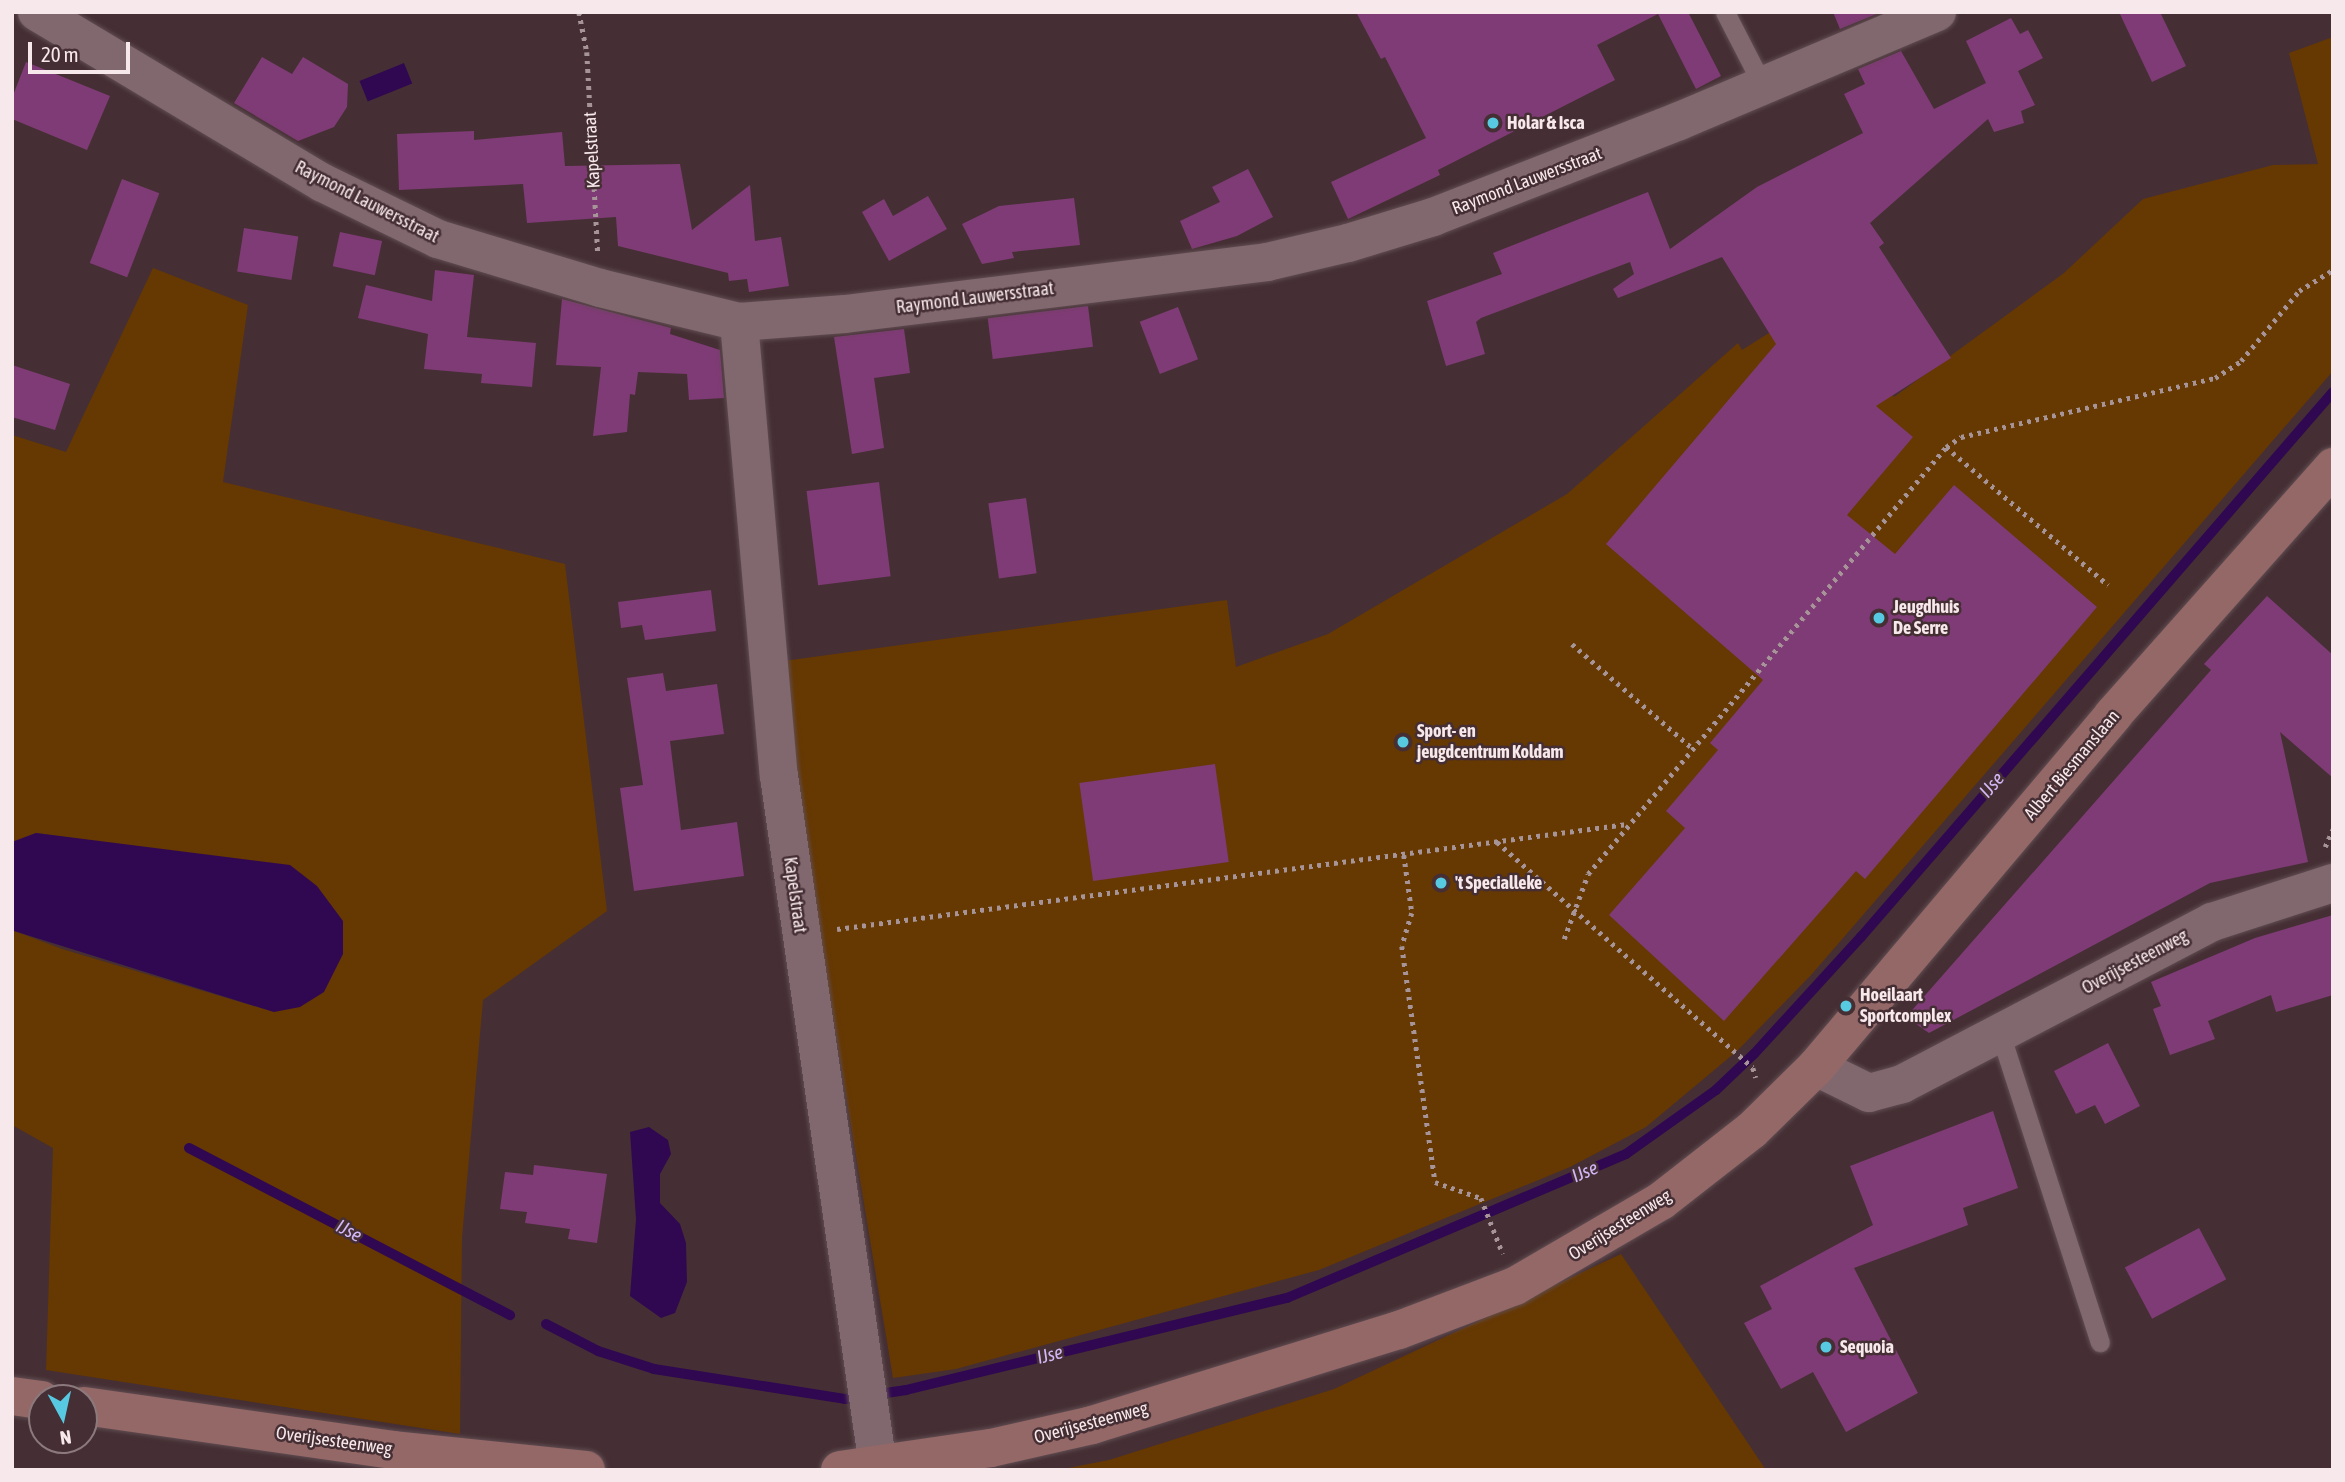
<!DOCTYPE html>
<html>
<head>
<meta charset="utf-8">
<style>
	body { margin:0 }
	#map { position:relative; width:2345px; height:1482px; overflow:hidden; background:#452f34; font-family:"Asap Condensed",sans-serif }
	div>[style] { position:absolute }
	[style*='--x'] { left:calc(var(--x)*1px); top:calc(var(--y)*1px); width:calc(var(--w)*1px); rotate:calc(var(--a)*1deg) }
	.green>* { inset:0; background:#663802 }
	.water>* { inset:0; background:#300851; transform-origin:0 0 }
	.stream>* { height:10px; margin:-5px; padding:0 5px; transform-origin:5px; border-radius:5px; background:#300851 }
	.building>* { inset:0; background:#7f3b75; transform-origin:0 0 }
	.path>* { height:4.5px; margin-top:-2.25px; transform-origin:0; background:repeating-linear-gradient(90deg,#a69498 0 3.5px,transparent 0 8.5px) }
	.roads { filter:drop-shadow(0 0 2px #604d52) drop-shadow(0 0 2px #604d52) }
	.lane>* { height:19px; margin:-9.5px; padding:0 9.5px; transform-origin:9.5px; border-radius:9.5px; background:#81686e }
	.street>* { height:38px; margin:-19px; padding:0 19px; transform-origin:19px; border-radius:19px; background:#81686e }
	.secondary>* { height:38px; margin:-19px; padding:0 19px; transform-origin:19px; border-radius:19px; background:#946867 }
	.dots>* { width:19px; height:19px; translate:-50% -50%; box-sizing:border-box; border:4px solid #452f34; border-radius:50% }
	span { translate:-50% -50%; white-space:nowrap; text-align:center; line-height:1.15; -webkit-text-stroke:5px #452f34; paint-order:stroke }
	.poi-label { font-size:18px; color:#f7e8eb; font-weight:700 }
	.left { translate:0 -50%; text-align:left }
	.street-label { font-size:18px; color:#f7e8eb }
	.water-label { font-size:19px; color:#d2b8f7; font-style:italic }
	.frame { position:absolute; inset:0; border:14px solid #f7e8eb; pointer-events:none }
	.north { position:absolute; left:28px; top:1384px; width:70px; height:70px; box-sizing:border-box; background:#452f34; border:2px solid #8c797d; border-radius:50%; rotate:172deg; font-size:19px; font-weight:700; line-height:28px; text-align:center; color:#f7e8eb }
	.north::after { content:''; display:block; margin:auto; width:24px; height:32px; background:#57c9e1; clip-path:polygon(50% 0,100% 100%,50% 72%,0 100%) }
	.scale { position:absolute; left:28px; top:42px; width:102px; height:32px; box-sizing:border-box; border:4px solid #f7e8eb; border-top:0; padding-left:9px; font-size:21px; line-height:24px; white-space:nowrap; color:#f7e8eb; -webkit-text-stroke:5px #452f34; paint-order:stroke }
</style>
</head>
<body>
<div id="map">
	<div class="green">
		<i style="clip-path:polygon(2333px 37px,2333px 371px,1812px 974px,1737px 1051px,1646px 1127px,1570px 1167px,1319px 1270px,956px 1369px,893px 1378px,816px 915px,784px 661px,1227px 600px,1236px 667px,1328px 634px,1567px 494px,1738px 343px,1742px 350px,1823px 299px,1894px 397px,2064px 273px,2143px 199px,2273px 165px,2318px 164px,2289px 53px)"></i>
		<i style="clip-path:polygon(153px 268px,248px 305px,223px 482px,565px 564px,607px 911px,483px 1000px,462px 1238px,460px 1434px,46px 1370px,53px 1148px,12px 1125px,12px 930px,62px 949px,274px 1012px,147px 848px,36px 833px,12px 842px,12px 435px,66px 452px)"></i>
		<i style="clip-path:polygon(1621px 1254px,1766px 1470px,1058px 1470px,1109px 1460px,1334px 1389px)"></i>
	</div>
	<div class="water">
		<i style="left:404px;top:63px;width:22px;height:48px;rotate:68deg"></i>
		<i style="clip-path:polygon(36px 833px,290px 865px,317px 886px,343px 921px,343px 954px,324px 992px,300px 1007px,274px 1012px,14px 931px,12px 842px)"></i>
		<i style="clip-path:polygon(649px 1127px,668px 1140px,671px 1154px,660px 1174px,660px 1203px,680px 1224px,686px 1243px,687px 1282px,675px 1313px,661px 1318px,630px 1296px,636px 1219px,630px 1132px)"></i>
	</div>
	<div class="stream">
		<i style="--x:189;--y:1148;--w:362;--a:27.5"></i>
		<i style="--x:546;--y:1324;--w:59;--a:27.4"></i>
		<i style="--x:598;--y:1351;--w:59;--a:17.8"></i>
		<i style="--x:654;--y:1369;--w:193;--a:8.9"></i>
		<i style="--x:845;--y:1399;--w:62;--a:-8.4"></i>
		<i style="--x:906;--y:1390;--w:392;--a:-13.6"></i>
		<i style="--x:1287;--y:1298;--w:368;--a:-23"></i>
		<i style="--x:1626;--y:1154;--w:110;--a:-35.4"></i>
		<i style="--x:1716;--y:1090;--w:52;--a:-43.5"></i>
		<i style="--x:1754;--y:1054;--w:159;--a:-47.6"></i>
		<i style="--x:1861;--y:937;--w:721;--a:-49.11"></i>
	</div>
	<div class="building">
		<i style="clip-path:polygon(1356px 12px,1688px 12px,1721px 76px,1696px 89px,1658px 14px,1597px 45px,1615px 80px,1438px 170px,1440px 175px,1348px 219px,1331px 182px,1426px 138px,1385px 57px,1381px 59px)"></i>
		<i style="clip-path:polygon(1833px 12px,1879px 12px,1879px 13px,1840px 29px)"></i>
		<i style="clip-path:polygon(2119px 12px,2160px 12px,2186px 66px,2152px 82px)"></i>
		<i style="clip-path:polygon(2011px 18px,2020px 34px,2028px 30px,2043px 58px,2018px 71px,2035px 105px,2021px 111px,2024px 123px,1994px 132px,1988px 119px,1870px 223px,1884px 243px,1879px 247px,1951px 358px,1876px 406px,1913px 437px,1847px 515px,1895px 554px,1954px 485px,2097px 607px,1865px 879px,1856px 871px,1724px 1021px,1609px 915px,1685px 828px,1666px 811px,1718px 750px,1710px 743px,1763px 680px,1606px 544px,1776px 344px,1722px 257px,1618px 298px,1613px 289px,1634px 274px,1630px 262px,1481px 318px,1476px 322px,1485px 354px,1446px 366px,1427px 301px,1502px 274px,1493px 253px,1648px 192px,1670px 249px,1757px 187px,1863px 133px,1844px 94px,1865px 84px,1858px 69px,1901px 51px,1934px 109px,1986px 83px,1966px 41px)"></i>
		<i style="clip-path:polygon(262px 57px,292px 74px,303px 57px,348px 84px,347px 107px,334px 127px,298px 141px,234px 103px)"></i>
		<i style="clip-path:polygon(26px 62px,110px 96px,87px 150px,12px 119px,12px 98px)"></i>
		<i style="clip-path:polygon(474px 131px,474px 140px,562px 132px,565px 166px,680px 164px,692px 230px,750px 185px,755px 241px,781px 237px,789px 286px,749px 292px,747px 279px,729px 281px,728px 273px,618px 246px,616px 217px,527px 223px,523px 184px,399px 190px,397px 134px)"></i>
		<i style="clip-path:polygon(1248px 169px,1273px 217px,1237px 236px,1192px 249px,1180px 221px,1220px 202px,1212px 187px)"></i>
		<i style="left:122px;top:179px;width:40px;height:90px;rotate:21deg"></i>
		<i style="clip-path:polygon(928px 196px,947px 229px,889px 261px,862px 212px,884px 199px,893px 216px)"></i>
		<i style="clip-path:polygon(1074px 198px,1080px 245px,1012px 252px,1014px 258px,982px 264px,962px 224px,999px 206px)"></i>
		<i style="left:244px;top:228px;width:55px;height:44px;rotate:9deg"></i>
		<i style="left:340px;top:232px;width:43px;height:35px;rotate:12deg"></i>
		<i style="clip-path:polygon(435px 270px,474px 275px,467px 337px,536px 343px,532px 387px,481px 383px,482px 374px,424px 369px,428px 334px,358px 318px,366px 285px,432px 301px)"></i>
		<i style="clip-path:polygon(562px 299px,671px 328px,670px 334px,720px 350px,724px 398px,689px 400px,687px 374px,638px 372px,635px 395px,630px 394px,627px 432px,593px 436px,601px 367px,556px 365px)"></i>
		<i style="left:1088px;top:306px;width:41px;height:101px;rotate:83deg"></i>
		<i style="left:1178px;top:307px;width:56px;height:41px;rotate:69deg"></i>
		<i style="clip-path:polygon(904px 329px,910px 373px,874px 378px,884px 448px,852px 454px,834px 337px)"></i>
		<i style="clip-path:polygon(12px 365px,70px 384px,55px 430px,12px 417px)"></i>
		<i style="left:879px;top:482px;width:95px;height:73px;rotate:83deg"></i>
		<i style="left:1026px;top:498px;width:76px;height:38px;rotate:82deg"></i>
		<i style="clip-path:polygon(711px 590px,716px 631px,645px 640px,642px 625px,621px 628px,618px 602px)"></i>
		<i style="clip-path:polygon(2267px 596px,2333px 655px,2333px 778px,2280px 732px,2308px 862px,2210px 883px,1929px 1033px,1906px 1017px,2211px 670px,2204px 664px)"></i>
		<i style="clip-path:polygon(663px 673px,666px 691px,717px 684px,724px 734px,670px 741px,681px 830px,737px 822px,744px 876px,634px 891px,620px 788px,643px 785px,627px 678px)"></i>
		<i style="left:1215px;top:764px;width:99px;height:137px;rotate:82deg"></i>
		<i style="clip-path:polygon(2333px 915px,2333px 995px,2276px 1012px,2271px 995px,2208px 1021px,2215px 1039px,2170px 1055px,2153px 1009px,2161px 1006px,2151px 982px,2255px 938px)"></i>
		<i style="clip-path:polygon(2108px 1043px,2140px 1106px,2105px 1124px,2095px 1105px,2076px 1114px,2054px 1071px)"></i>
		<i style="clip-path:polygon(1993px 1111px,2018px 1188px,1963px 1208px,1968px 1225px,1854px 1268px,1918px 1393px,1846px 1432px,1813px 1372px,1781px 1389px,1744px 1323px,1772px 1309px,1760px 1286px,1873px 1225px,1850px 1166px)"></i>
		<i style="clip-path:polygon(534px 1165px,607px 1174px,597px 1243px,568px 1239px,570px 1229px,525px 1223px,527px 1212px,500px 1209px,505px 1172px,533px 1175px)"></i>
		<i style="left:2199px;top:1228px;width:58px;height:84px;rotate:62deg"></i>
	</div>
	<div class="path">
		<i style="--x:579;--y:12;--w:41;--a:78.7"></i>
		<i style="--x:587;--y:52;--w:200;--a:86.9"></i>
		<i style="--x:1946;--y:447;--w:213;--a:40.4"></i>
		<i style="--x:1572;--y:644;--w:157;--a:40.9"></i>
		<i style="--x:1497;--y:842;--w:341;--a:41.4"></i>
		<i style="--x:1753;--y:1068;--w:10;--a:73"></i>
		<i style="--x:2325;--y:847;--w:20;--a:-66"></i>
		<i style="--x:1404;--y:855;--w:59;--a:82.1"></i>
		<i style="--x:1412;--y:913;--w:34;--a:107"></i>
		<i style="--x:1402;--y:946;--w:238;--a:82"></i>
		<i style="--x:1435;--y:1182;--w:49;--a:19.2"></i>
		<i style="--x:1481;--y:1198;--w:60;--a:68.6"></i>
		<i style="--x:837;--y:929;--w:797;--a:-7.57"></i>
		<i style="--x:1564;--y:939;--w:69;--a:-69.7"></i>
		<i style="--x:1588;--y:874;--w:557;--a:-50.02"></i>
		<i style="--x:1946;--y:447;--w:18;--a:-34"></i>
		<i style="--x:1961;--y:437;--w:261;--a:-13.1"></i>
		<i style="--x:2215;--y:378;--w:31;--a:-33"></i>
		<i style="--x:2241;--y:361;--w:91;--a:-50.4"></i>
		<i style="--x:2299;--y:291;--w:40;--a:-32"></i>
	</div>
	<div class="roads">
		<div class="lane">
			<i style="--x:1725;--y:12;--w:83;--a:62.8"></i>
			<i style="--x:2000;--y:1033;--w:325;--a:72.1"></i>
		</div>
		<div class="street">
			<i style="--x:37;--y:12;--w:333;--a:30.9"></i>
			<i style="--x:323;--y:183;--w:128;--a:26"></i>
			<i style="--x:438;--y:239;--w:169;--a:16.8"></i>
			<i style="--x:600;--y:288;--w:143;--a:13.7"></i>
			<i style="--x:739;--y:322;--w:106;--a:-4.3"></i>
			<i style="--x:845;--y:314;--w:425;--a:-7"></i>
			<i style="--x:1267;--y:262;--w:83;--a:-13.2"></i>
			<i style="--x:1348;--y:243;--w:89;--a:-17"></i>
			<i style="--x:1433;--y:217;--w:264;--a:-21.3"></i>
			<i style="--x:1679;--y:121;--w:280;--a:-22.9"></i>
			<i style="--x:739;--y:322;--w:456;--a:85"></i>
			<i style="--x:779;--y:776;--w:697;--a:81.84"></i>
			<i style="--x:1816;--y:1067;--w:59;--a:26.1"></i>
			<i style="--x:1869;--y:1093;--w:34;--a:-15"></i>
			<i style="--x:1902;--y:1084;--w:350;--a:-27.6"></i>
			<i style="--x:2212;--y:922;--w:127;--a:-17.9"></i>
		</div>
		<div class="secondary">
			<i style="--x:12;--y:1396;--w:30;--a:8"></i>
			<i style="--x:84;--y:1406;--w:313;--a:8.1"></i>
			<i style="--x:394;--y:1450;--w:193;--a:5.9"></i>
			<i style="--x:840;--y:1470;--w:153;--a:-8.3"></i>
			<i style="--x:991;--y:1448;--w:104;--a:-12.8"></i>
			<i style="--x:1092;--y:1425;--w:321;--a:-17.2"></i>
			<i style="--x:1399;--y:1330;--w:124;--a:-20.8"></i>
			<i style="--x:1515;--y:1286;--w:169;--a:-30.2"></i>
			<i style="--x:1661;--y:1201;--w:115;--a:-38"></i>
			<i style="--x:1752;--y:1130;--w:90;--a:-44.5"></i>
			<i style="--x:1816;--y:1067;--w:461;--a:-49.8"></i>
			<i style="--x:2113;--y:715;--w:332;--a:-48.4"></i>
		</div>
	</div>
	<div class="dots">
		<i style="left:1493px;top:123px;background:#57c9e1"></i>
		<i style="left:1879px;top:618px;background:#57c9e1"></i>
		<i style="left:1403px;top:742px;background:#57c9e1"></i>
		<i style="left:1441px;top:883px;background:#57c9e1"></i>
		<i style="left:1846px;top:1006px;background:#57c9e1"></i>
		<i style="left:1826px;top:1347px;background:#57c9e1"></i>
	</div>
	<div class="poi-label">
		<span class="left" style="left:1507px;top:123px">Holar &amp; Isca</span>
		<span class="left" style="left:1893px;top:618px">Jeugdhuis<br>De Serre</span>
		<span class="left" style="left:1417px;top:742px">Sport- en<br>jeugdcentrum Koldam</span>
		<span class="left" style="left:1455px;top:883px">'t Specialleke</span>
		<span class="left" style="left:1860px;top:1006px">Hoeilaart<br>Sportcomplex</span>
		<span class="left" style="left:1840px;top:1347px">Sequoia</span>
	</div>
	<div class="street-label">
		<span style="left:592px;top:150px;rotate:-93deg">Kapelstraat</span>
		<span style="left:1527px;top:181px;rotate:-21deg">Raymond Lauwersstraat</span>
		<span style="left:367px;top:202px;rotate:27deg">Raymond Lauwersstraat</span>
		<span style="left:975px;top:298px;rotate:-7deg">Raymond Lauwersstraat</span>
		<span style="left:2072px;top:765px;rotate:-50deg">Albert Biesmanslaan</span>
		<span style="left:795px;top:895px;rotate:82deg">Kapelstraat</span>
		<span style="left:2135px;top:962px;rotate:-28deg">Overijsesteenweg</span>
		<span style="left:1620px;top:1225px;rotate:-32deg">Overijsesteenweg</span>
		<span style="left:1091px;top:1423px;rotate:-15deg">Overijsesteenweg</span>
		<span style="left:334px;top:1441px;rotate:8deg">Overijsesteenweg</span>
	</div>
	<div class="water-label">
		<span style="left:1992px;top:785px;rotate:-49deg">IJse</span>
		<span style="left:1585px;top:1172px;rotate:-23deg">IJse</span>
		<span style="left:349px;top:1231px;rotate:28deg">IJse</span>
		<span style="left:1050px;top:1355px;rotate:-14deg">IJse</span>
	</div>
	<div class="frame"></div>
	<div class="north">N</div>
	<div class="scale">20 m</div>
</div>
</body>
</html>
